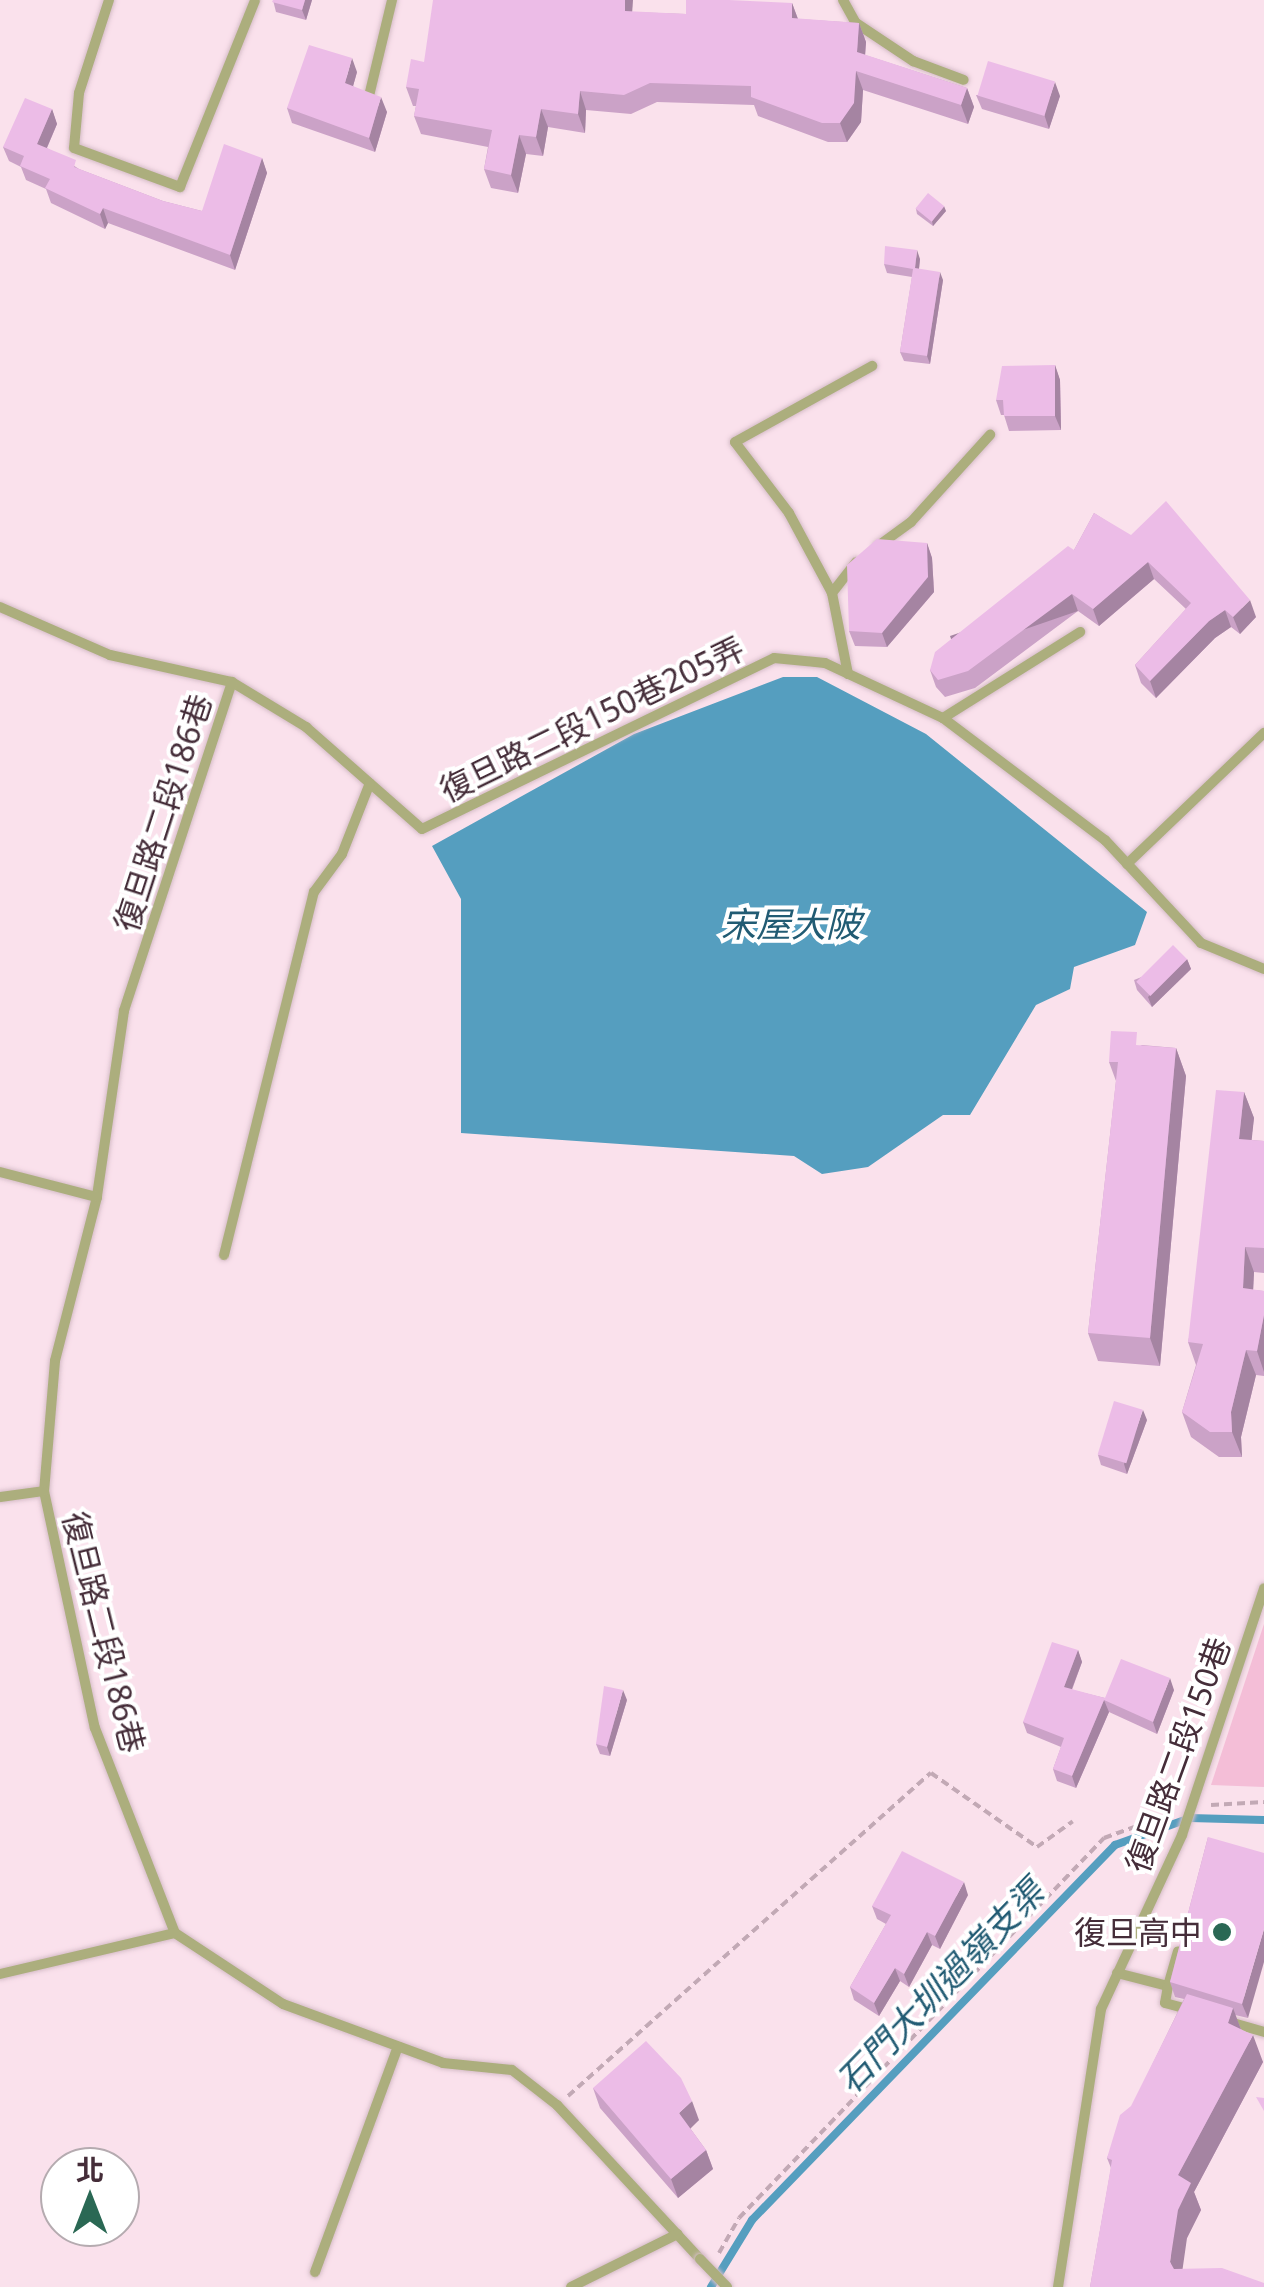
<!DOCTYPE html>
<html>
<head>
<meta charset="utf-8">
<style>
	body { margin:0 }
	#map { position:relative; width:1264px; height:2287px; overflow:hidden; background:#fae1ec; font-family:"Noto Sans","Noto Sans TC",sans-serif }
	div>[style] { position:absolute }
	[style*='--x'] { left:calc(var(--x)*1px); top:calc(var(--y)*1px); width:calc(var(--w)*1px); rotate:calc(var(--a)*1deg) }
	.green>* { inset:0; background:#f4bed7 }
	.water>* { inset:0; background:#559ebf }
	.stream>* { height:8px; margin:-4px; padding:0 4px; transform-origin:4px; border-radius:4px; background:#559ebf }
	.path>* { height:4px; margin-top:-2px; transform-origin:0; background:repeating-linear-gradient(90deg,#c2a9b5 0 8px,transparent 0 13px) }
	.roads { filter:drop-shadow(0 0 2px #d6bdc8) drop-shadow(0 0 2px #d6bdc8) }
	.lane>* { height:10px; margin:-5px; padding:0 5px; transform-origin:5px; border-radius:5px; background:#acae7d }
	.bridges { filter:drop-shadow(0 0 2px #d6bdc8) drop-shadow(0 0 2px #d6bdc8) }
	.lane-bridge>* { height:10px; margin:-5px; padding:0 5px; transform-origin:5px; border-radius:5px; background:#acae7d }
	.wall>* { inset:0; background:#cba2c7 }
	.shaded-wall>* { inset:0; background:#a584a2; transform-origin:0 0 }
	.building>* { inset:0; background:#ecbce7; transform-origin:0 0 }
	.dots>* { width:28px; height:28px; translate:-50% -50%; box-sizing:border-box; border:5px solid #fff; border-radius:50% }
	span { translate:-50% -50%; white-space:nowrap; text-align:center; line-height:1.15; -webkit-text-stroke:8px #fff; paint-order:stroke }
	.street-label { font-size:32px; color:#452d39 }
	.poi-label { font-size:32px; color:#452d39 }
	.right { translate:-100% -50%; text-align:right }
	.water-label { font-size:35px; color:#215b73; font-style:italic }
	.north { position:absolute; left:40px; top:2147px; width:100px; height:100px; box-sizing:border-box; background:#fff; border:2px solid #b5abb0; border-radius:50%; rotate:0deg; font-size:28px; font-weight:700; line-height:40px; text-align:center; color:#452d39 }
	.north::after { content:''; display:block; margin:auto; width:35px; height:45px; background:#2a6854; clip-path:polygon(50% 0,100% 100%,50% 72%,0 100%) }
</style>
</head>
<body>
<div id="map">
	<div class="green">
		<i style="clip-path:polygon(1264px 1624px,1264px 1787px,1211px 1785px)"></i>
	</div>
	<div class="water">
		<i style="clip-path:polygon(783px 677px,817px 677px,926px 734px,1147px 912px,1135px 945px,1074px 967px,1070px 989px,1036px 1005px,970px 1115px,943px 1115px,868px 1167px,822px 1174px,794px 1156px,461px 1133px,461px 899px,432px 846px,634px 734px)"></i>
	</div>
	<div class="stream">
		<i style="--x:711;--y:2287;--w:79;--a:-58.5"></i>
		<i style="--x:752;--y:2220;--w:522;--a:-45.93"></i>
		<i style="--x:1115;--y:1845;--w:80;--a:-19.8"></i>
		<i style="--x:1190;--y:1818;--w:74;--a:1.5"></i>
	</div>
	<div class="path">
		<i style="--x:1211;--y:1805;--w:53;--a:-3.2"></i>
		<i style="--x:568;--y:2096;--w:486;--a:-41.7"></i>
		<i style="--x:931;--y:1773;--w:129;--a:34.9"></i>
		<i style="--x:1037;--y:1847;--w:44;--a:-35.8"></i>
		<i style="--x:719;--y:2253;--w:40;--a:-60.3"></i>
		<i style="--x:739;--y:2218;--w:527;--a:-46.15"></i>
		<i style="--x:1104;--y:1838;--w:73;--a:-19.9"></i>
	</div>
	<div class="roads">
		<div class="lane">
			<i style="--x:109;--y:0;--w:98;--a:107.9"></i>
			<i style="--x:79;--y:93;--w:55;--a:95.2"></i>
			<i style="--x:74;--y:148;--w:113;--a:20.2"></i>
			<i style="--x:180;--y:187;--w:201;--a:-68.1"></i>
			<i style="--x:843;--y:0;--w:26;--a:61"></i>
			<i style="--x:856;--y:23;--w:69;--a:33.7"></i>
			<i style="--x:913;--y:61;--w:54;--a:20.4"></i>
			<i style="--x:369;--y:96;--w:99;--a:-76.5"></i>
			<i style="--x:878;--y:546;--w:41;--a:-36"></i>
			<i style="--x:911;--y:522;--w:118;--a:-47.8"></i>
			<i style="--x:832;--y:593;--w:39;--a:-52"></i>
			<i style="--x:0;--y:607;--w:120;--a:23.6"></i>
			<i style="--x:110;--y:655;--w:125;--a:12.5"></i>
			<i style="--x:232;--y:682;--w:87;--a:31.3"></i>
			<i style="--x:306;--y:727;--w:154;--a:41.3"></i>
			<i style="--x:422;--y:829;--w:391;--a:-25.9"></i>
			<i style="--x:774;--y:658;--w:51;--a:5.6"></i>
			<i style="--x:825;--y:663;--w:130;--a:25"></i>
			<i style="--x:943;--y:718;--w:203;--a:37"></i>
			<i style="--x:1105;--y:840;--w:141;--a:47"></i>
			<i style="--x:1201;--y:943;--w:68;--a:22.4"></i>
			<i style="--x:848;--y:674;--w:83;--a:-101.2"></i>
			<i style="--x:832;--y:593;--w:91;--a:-118.3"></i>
			<i style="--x:789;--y:513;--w:89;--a:-127.3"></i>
			<i style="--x:735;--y:442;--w:157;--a:-29"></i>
			<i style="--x:232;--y:682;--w:346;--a:108.2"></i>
			<i style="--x:124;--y:1011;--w:188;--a:98.3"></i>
			<i style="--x:97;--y:1197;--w:169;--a:104.4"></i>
			<i style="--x:55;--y:1361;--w:130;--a:94.8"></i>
			<i style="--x:44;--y:1491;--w:242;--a:77.9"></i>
			<i style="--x:95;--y:1728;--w:220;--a:68.7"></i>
			<i style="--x:175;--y:1933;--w:129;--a:33.3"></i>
			<i style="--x:283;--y:2004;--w:171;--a:20.2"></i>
			<i style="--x:443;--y:2063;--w:69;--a:5.8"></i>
			<i style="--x:512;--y:2070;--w:57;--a:37.9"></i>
			<i style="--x:557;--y:2105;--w:210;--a:47.1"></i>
			<i style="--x:943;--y:718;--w:162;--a:-32.1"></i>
			<i style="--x:1127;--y:864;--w:190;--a:-43.7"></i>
			<i style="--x:0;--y:1172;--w:100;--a:14.5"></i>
			<i style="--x:224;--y:1255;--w:374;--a:-76.1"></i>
			<i style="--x:314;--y:892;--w:47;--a:-53.6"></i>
			<i style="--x:342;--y:854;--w:76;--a:-68.5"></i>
			<i style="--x:0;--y:1497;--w:44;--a:-7.8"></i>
			<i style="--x:1117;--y:1973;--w:53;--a:14.3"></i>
			<i style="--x:1168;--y:1986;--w:36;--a:-74"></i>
			<i style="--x:0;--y:1974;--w:180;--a:-13.2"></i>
			<i style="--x:1168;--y:1986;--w:17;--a:100"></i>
			<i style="--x:1165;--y:2003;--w:27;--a:15"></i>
			<i style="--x:1226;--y:2021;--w:40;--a:16"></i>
			<i style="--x:315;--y:2272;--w:240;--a:-69.8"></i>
			<i style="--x:571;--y:2287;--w:119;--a:-26.4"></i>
			<i style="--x:1058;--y:2287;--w:281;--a:-81.2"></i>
			<i style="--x:1101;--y:2009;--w:192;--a:-65"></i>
			<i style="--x:1182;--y:1835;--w:260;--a:-71.6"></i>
		</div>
	</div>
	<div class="bridges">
		<div class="lane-bridge">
			<i style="--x:700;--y:2259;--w:39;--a:46"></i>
		</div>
	</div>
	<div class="wall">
		<i style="clip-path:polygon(273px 0,312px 0,306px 20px,276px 12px)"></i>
		<i style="clip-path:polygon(792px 3px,798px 19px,859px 23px,866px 42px,865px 55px,967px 88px,974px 107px,968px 124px,863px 90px,861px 122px,847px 142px,828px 142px,758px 116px,754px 105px,657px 102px,631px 114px,586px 110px,585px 133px,548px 127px,543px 156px,526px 154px,518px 193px,491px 188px,484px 169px,488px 147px,421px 134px,414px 116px,416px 106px,413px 106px,406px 87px,424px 62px,632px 12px,686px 14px)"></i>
		<i style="clip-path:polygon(357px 72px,353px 86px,387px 112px,375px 152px,292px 123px,287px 108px)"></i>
		<i style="clip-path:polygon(976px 95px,1060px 96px,1049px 129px,982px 109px)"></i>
		<i style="clip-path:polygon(52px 109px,57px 124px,47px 148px,79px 169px,163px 201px,202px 211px,262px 158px,267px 173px,235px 270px,108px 223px,105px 229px,51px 203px,46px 189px,26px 180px,21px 167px,9px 161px,3px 147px)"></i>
		<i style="clip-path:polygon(916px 209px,946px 211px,933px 226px,917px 214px)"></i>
		<i style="clip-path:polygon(920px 259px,919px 269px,943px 280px,930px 364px,904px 361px,900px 352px,912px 277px,887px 273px,884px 264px)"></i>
		<i style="clip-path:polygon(1055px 365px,1060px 380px,1061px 430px,1009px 431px,1004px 415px,1001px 415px,996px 400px)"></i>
		<i style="clip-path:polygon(1094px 513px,1256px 617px,1240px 634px,1231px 627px,1215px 638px,1156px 698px,1141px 683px,1135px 665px,1186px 609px,1154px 579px,1099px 626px,1078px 611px,975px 688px,945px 697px,936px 687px,930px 670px,1074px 550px)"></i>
		<i style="clip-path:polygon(927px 543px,932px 558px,934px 592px,887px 647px,855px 646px,849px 631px)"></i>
		<i style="clip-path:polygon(1187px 959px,1191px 969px,1152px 1007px,1137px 990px,1134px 980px)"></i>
		<i style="clip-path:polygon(1142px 1045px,1176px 1048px,1186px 1076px,1160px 1366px,1098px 1361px,1088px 1333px,1116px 1081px,1109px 1062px)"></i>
		<i style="clip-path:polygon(1244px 1092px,1254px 1118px,1251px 1140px,1264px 1141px,1264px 1273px,1254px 1272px,1253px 1290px,1264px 1291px,1264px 1376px,1256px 1375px,1241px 1437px,1242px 1457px,1219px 1457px,1191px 1437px,1182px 1412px,1196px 1365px,1188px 1342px)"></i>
		<i style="clip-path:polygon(1147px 1420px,1127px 1474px,1101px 1465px,1098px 1455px)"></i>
		<i style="clip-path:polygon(1078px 1650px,1082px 1662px,1072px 1690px,1105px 1698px,1174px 1690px,1157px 1734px,1109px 1712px,1076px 1788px,1057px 1781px,1053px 1769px,1061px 1747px,1027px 1733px,1023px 1722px)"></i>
		<i style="clip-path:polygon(627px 1700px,610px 1756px,600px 1754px,596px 1744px)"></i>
		<i style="clip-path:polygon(1208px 1837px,1248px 2018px,1235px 2015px,1241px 2029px,1263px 2062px,1194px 2192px,1201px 2210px,1187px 2238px,1090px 2287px,1111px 2168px,1107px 2158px,1184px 1999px,1175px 1997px,1170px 1982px)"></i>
		<i style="clip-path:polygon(968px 1895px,940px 1949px,932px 1945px,909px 1987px,900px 1981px,879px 2016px,854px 2000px,850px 1987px,886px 1924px,877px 1919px,872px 1906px)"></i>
		<i style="clip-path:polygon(593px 2088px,699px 2120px,690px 2128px,706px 2150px,713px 2169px,678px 2198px,600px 2108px)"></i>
	</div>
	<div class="shaded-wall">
		<i style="clip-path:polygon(305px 0,312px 0,306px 20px,302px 10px)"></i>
		<i style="clip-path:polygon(625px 0,633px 0,631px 30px,625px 11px)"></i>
		<i style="clip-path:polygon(792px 3px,799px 22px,792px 18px)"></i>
		<i style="clip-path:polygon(859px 23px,866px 42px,864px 71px,857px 52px)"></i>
		<i style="clip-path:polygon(352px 58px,357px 72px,350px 97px,345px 83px)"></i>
		<i style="clip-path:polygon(856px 71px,863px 90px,861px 122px,847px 142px,840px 123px)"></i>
		<i style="clip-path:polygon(1055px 82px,1060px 96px,1049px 129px,1044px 114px)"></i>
		<i style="clip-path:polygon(967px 88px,974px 107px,968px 124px,961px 105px)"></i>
		<i style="clip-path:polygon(580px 91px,586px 110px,585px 133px,578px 114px)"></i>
		<i style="clip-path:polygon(381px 97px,387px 112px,375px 152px,369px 138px)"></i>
		<i style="clip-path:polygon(52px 109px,57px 124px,42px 159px,37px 144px)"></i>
		<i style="clip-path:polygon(541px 109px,548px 127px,543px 156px,536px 137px)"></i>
		<i style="clip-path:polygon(519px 135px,526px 154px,518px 193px,511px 175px)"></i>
		<i style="clip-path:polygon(262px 158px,267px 173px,235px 270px,230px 255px)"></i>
		<i style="clip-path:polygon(944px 206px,946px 211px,933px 226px,932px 221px)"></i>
		<i style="clip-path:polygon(103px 208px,108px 223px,105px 229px,100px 214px)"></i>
		<i style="clip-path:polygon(917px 250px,920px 259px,918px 277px,915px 268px)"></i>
		<i style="clip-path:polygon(940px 272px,943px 280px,930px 364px,927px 356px)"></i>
		<i style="clip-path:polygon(1055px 365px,1060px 380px,1061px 430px,1055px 416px)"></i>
		<i style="clip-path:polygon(927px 543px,932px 558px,934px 592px,887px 647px,882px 633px)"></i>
		<i style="clip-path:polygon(1148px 562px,1154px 579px,1099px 626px,1093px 609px)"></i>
		<i style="left:1072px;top:594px;width:18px;height:129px;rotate:71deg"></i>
		<i style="clip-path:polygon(1250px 600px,1256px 617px,1240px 634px,1233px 617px)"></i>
		<i style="clip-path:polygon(1225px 610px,1231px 627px,1215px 638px,1156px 698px,1150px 681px,1209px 621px)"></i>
		<i style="clip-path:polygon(1187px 959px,1191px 969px,1152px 1007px,1148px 997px)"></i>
		<i style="clip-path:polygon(1176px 1048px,1186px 1076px,1160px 1366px,1150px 1338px)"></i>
		<i style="clip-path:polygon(1244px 1092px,1254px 1118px,1249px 1165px,1239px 1139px)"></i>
		<i style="clip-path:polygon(1245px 1247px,1254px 1272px,1252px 1314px,1243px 1288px)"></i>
		<i style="clip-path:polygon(1264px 1315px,1264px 1372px,1257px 1351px)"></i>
		<i style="clip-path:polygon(1246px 1350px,1256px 1375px,1241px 1437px,1242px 1457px,1232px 1432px,1231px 1412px)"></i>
		<i style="clip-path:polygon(1143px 1410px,1147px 1420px,1127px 1474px,1124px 1464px)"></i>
		<i style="clip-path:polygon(1078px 1650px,1082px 1662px,1068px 1699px,1064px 1687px)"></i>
		<i style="clip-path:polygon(1170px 1678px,1174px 1690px,1157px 1734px,1153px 1722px)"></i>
		<i style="clip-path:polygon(623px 1690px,627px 1700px,610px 1756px,607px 1747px)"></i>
		<i style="clip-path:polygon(1104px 1700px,1109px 1712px,1076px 1788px,1072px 1776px)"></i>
		<i style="clip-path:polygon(964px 1882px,968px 1895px,940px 1949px,935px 1936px)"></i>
		<i style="clip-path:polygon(1264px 1929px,1264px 1962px,1248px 2018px,1242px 2004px)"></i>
		<i style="clip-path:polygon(927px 1932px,932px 1945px,909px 1987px,904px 1974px)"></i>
		<i style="clip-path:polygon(895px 1968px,900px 1981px,879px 2016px,874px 2003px)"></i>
		<i style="clip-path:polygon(1233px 2008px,1243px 2035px,1228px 2023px)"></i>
		<i style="clip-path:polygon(1253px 2035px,1263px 2062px,1194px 2192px,1201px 2210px,1187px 2238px,1180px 2287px,1170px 2262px,1178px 2175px)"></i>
		<i style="clip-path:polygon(692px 2101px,699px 2120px,686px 2133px,679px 2113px)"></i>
		<i style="clip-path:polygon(706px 2150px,713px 2169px,678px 2198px,671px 2179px)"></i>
	</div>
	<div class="building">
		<i style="clip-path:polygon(273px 0,305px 0,302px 10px,272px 2px)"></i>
		<i style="clip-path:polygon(433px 0,625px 0,625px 11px,686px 14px,686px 0,729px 0,792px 3px,792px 18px,859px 23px,857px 52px,967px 88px,961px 105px,856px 71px,854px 103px,840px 123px,822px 123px,751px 97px,751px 86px,650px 83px,624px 95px,580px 91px,578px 114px,541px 109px,536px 137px,519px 135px,511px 175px,484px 169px,492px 130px,414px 116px,419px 89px,406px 87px,411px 59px,424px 62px)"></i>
		<i style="clip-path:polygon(309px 45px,352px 58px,345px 83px,381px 97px,369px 138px,287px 108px)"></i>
		<i style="left:988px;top:61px;width:70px;height:36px;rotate:17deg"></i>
		<i style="clip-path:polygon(25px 98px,52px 109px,37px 144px,76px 160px,74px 167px,163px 201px,202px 211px,224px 144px,262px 158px,230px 255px,103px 208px,100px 214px,45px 188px,50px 179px,20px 166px,24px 156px,3px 147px)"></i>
		<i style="left:928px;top:193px;width:21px;height:20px;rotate:39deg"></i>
		<i style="clip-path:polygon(885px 246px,917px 250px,915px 268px,940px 272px,927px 356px,900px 352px,913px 269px,884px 264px)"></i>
		<i style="clip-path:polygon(1055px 365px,1055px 416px,1004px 416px,1003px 400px,996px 400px,1002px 366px)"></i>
		<i style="clip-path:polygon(1166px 501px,1250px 600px,1233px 617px,1225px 610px,1209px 621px,1150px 681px,1135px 665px,1191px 603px,1148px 562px,1093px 609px,1072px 594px,968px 671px,938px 680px,930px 670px,935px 652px,1068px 546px,1074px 550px,1094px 513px,1131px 535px)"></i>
		<i style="clip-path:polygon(877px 539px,927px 543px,928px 577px,882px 633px,849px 631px,847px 565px)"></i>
		<i style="left:1173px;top:945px;width:20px;height:52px;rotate:45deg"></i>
		<i style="clip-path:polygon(1111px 1031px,1137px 1032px,1136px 1045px,1176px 1048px,1150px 1338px,1088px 1333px,1118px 1062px,1109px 1062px)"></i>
		<i style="clip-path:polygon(1216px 1090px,1244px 1092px,1239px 1139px,1264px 1141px,1264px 1248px,1245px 1247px,1243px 1288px,1264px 1291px,1264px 1315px,1257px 1351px,1246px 1350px,1231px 1412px,1232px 1432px,1210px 1432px,1182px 1412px,1203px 1344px,1188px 1342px)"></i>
		<i style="left:1114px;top:1401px;width:30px;height:56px;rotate:17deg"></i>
		<i style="clip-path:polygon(1052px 1642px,1078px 1650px,1064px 1687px,1105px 1698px,1121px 1659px,1170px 1678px,1153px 1722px,1104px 1700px,1072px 1776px,1053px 1769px,1064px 1738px,1023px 1722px)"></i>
		<i style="clip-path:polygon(604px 1686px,623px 1690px,607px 1747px,596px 1744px)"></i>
		<i style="clip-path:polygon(1208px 1837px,1264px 1853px,1264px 1929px,1242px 2004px,1170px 1982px)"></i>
		<i style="clip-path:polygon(902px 1851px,964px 1882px,935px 1936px,927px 1932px,904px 1974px,895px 1968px,874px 2003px,850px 1987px,891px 1915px,872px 1906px)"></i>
		<i style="clip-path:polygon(1187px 1994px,1233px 2008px,1228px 2023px,1253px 2035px,1178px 2175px,1191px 2183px,1178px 2210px,1170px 2262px,1174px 2269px,1222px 2268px,1264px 2283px,1264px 2287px,1090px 2287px,1112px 2160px,1107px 2158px,1120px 2115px,1131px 2106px)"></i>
		<i style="clip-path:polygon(646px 2041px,681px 2078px,692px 2101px,679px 2113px,706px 2150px,671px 2179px,593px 2088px)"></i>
		<i style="clip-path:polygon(1256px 2097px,1264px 2098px,1264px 2111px)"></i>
	</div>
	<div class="dots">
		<i style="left:1222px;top:1932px;background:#2a6854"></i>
	</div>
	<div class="street-label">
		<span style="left:592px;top:719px;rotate:-26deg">復旦路二段150巷205弄</span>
		<span style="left:163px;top:813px;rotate:-72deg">復旦路二段186巷</span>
		<span style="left:104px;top:1632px;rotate:76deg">復旦路二段186巷</span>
		<span style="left:1178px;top:1755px;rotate:-70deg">復旦路二段150巷</span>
	</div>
	<div class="poi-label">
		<span class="right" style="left:1202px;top:1932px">復旦高中</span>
	</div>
	<div class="water-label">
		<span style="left:791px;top:924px">宋屋大陂</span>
		<span style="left:940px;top:1986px;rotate:-46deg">石門大圳過嶺支渠</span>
	</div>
	<div class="north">北</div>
</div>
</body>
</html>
